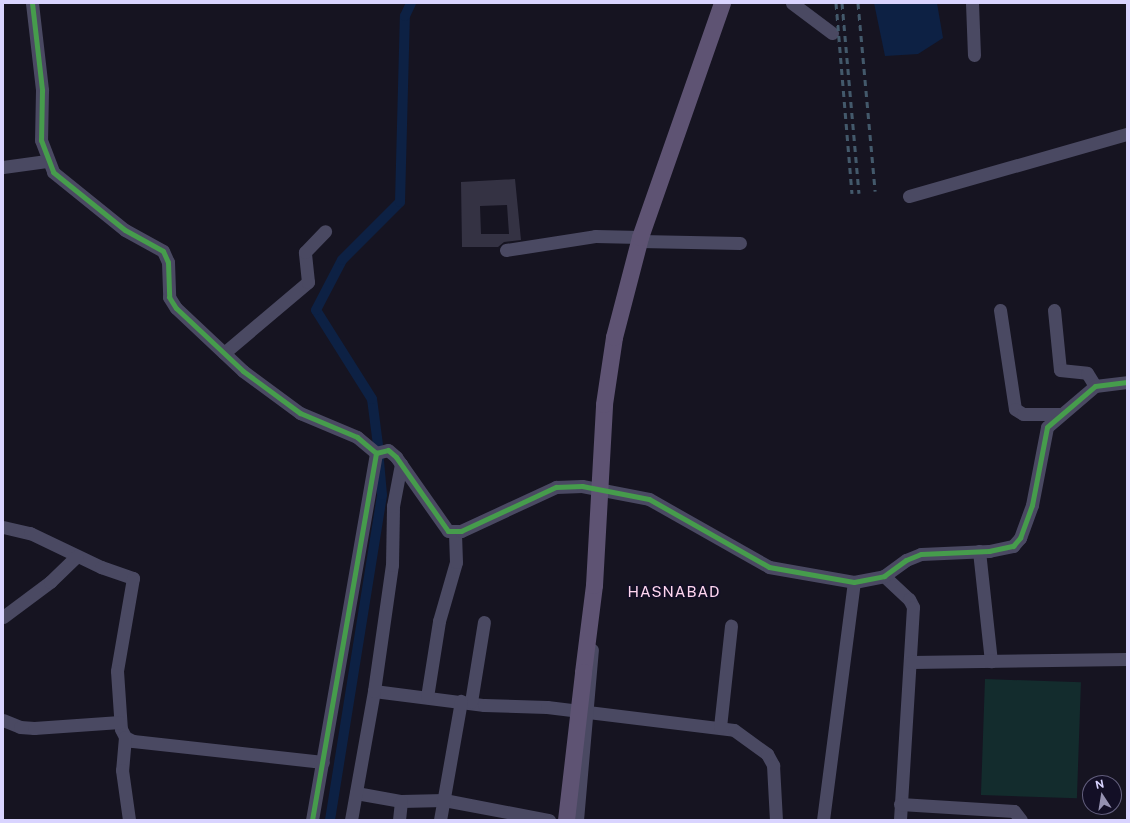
<!DOCTYPE html>
<html>
<head>
<meta charset="utf-8">
<style>
	body { margin:0 }
	#map { position:relative; width:1130px; height:823px; overflow:hidden; background:#161421; font-family:"Public Sans",sans-serif }
	div>[style] { position:absolute }
	[style*='--x'] { left:calc(var(--x)*1px); top:calc(var(--y)*1px); width:calc(var(--w)*1px); rotate:calc(var(--a)*1deg) }
	.green>* { inset:0; background:#132c2d; transform-origin:0 0 }
	.water>* { inset:0; background:#0d2144 }
	.canal>* { height:10px; margin:-5px; padding:0 5px; transform-origin:5px; border-radius:5px; background:#0d2144 }
	.building>* { inset:0; background:#343243 }
	.minor>* { height:13px; margin:-6.5px; padding:0 6.5px; transform-origin:6.5px; border-radius:6.5px; background:#4a4962 }
	.major>* { height:17px; margin:-8.5px; padding:0 8.5px; transform-origin:8.5px; border-radius:8.5px; background:#5e5373 }
	.rail>* { height:3px; margin-top:-1.5px; transform-origin:0; background:repeating-linear-gradient(90deg,#43596b 0 6px,transparent 0 11px) }
	.major-bridge>* { height:17px; margin:-8.5px; padding:0 8.5px; transform-origin:8.5px; border-radius:8.5px; background:#5e5373 }
	.cycleway>* { height:5px; margin:-2.5px; padding:0 2.5px; transform-origin:2.5px; border-radius:2.5px; background:#469c4c }
	span { translate:-50% -50%; white-space:nowrap; text-align:center; line-height:1.15; -webkit-text-stroke:3.5px #130f26; paint-order:stroke }
	.quarter-label { font-size:15px; color:#ffd6f0; letter-spacing:1px }
	.frame { position:absolute; inset:0; border:4px solid #d9d4ff; pointer-events:none }
	.north { position:absolute; left:1082px; top:775px; width:40px; height:40px; box-sizing:border-box; background:#130f26; border:1px solid #625e7d; border-radius:50%; rotate:348deg; font-size:11px; font-weight:700; line-height:16px; text-align:center; color:#d9d4ff }
	.north::after { content:''; display:block; margin:auto; width:14px; height:18px; background:#9591b1; clip-path:polygon(50% 0,100% 100%,50% 72%,0 100%) }
</style>
</head>
<body>
<div id="map">
	<div class="green">
		<i style="left:985px;top:679px;width:96px;height:116px;rotate:2deg"></i>
	</div>
	<div class="water">
		<i style="clip-path:polygon(874px 3px,937px 3px,943px 38px,918px 54px,885px 56px)"></i>
	</div>
	<div class="canal">
		<i style="--x:378;--y:445;--w:46;--a:-97.4"></i>
		<i style="--x:372;--y:399;--w:105;--a:-122.2"></i>
		<i style="--x:316;--y:310;--w:56;--a:-62.5"></i>
		<i style="--x:342;--y:260;--w:82;--a:-45"></i>
		<i style="--x:400;--y:202;--w:186;--a:-88.5"></i>
		<i style="--x:405;--y:16;--w:14;--a:-65"></i>
		<i style="--x:330;--y:820;--w:329;--a:-80.9"></i>
		<i style="--x:382;--y:495;--w:36;--a:-95"></i>
	</div>
	<div class="building">
		<i style="clip-path:polygon(evenodd,515px 179px,521px 240px,504px 242px,498px 247px,462px 247px,461px 182px,515px 179px,507px 205px,509px 234px,481px 234px,480px 206px,507px 205px)"></i>
	</div>
	<div class="minor">
		<i style="--x:32;--y:3;--w:88;--a:83.4"></i>
		<i style="--x:42;--y:90;--w:50;--a:91.1"></i>
		<i style="--x:41;--y:140;--w:34;--a:69"></i>
		<i style="--x:53;--y:172;--w:92;--a:38.9"></i>
		<i style="--x:125;--y:230;--w:43;--a:28.9"></i>
		<i style="--x:163;--y:251;--w:12;--a:66"></i>
		<i style="--x:168;--y:262;--w:35;--a:88"></i>
		<i style="--x:169;--y:297;--w:13;--a:58"></i>
		<i style="--x:176;--y:308;--w:92;--a:43.2"></i>
		<i style="--x:243;--y:371;--w:71;--a:36.4"></i>
		<i style="--x:300;--y:413;--w:62;--a:22.8"></i>
		<i style="--x:357;--y:437;--w:25;--a:40"></i>
		<i style="--x:792;--y:3;--w:50;--a:36.9"></i>
		<i style="--x:972;--y:3;--w:52;--a:87.8"></i>
		<i style="--x:3;--y:167;--w:44;--a:-7.8"></i>
		<i style="--x:909;--y:196;--w:227;--a:-15.9"></i>
		<i style="--x:640;--y:241;--w:100;--a:1.1"></i>
		<i style="--x:506;--y:250;--w:90;--a:-8.9"></i>
		<i style="--x:595;--y:236;--w:45;--a:1.3"></i>
		<i style="--x:1000;--y:310;--w:100;--a:81.4"></i>
		<i style="--x:1015;--y:409;--w:9;--a:32"></i>
		<i style="--x:1023;--y:414;--w:36;--a:0"></i>
		<i style="--x:1054;--y:310;--w:60;--a:84.3"></i>
		<i style="--x:1060;--y:370;--w:27;--a:6"></i>
		<i style="--x:1087;--y:373;--w:15;--a:58"></i>
		<i style="--x:224;--y:353;--w:110;--a:-40.2"></i>
		<i style="--x:308;--y:282;--w:30;--a:-96"></i>
		<i style="--x:305;--y:252;--w:29;--a:-46"></i>
		<i style="--x:3;--y:527;--w:28;--a:13"></i>
		<i style="--x:30;--y:533;--w:79;--a:25.6"></i>
		<i style="--x:101;--y:567;--w:34;--a:19"></i>
		<i style="--x:133;--y:578;--w:94;--a:99.8"></i>
		<i style="--x:117;--y:671;--w:58;--a:86.1"></i>
		<i style="--x:121;--y:729;--w:9;--a:63"></i>
		<i style="--x:125;--y:737;--w:9;--a:27"></i>
		<i style="--x:133;--y:741;--w:191;--a:6.3"></i>
		<i style="--x:979;--y:551;--w:111;--a:83.8"></i>
		<i style="--x:884;--y:576;--w:34;--a:43"></i>
		<i style="--x:909;--y:599;--w:9;--a:63"></i>
		<i style="--x:913;--y:607;--w:213;--a:93.5"></i>
		<i style="--x:3;--y:617;--w:59;--a:-36.7"></i>
		<i style="--x:50;--y:582;--w:37;--a:-44"></i>
		<i style="--x:911;--y:662;--w:216;--a:-0.8"></i>
		<i style="--x:374;--y:691;--w:111;--a:7.3"></i>
		<i style="--x:484;--y:705;--w:63;--a:1.8"></i>
		<i style="--x:547;--y:707;--w:188;--a:7"></i>
		<i style="--x:734;--y:730;--w:41;--a:36"></i>
		<i style="--x:767;--y:754;--w:13;--a:61"></i>
		<i style="--x:773;--y:765;--w:55;--a:86.9"></i>
		<i style="--x:427;--y:697;--w:77;--a:-81"></i>
		<i style="--x:439;--y:621;--w:61;--a:-73.9"></i>
		<i style="--x:456;--y:562;--w:29;--a:-92"></i>
		<i style="--x:471;--y:702;--w:81;--a:-80.8"></i>
		<i style="--x:3;--y:720;--w:18;--a:22"></i>
		<i style="--x:20;--y:727;--w:14;--a:4"></i>
		<i style="--x:34;--y:728;--w:86;--a:-4"></i>
		<i style="--x:720;--y:727;--w:102;--a:-83.8"></i>
		<i style="--x:125;--y:737;--w:33;--a:95"></i>
		<i style="--x:122;--y:770;--w:50;--a:82"></i>
		<i style="--x:356;--y:793;--w:46;--a:10.1"></i>
		<i style="--x:401;--y:801;--w:43;--a:-1.3"></i>
		<i style="--x:444;--y:800;--w:107;--a:10.8"></i>
		<i style="--x:900;--y:804;--w:114;--a:3.5"></i>
		<i style="--x:1014;--y:811;--w:11;--a:52"></i>
		<i style="--x:312;--y:820;--w:373;--a:-80.1"></i>
		<i style="--x:376;--y:453;--w:12;--a:-14"></i>
		<i style="--x:388;--y:450;--w:11;--a:41"></i>
		<i style="--x:396;--y:457;--w:90;--a:54.9"></i>
		<i style="--x:448;--y:531;--w:13;--a:0"></i>
		<i style="--x:461;--y:531;--w:105;--a:-24.9"></i>
		<i style="--x:556;--y:487;--w:26;--a:-2"></i>
		<i style="--x:582;--y:486;--w:68;--a:11"></i>
		<i style="--x:649;--y:499;--w:138;--a:29.5"></i>
		<i style="--x:769;--y:567;--w:86;--a:10"></i>
		<i style="--x:854;--y:582;--w:31;--a:-11"></i>
		<i style="--x:884;--y:576;--w:27;--a:-36"></i>
		<i style="--x:906;--y:560;--w:16;--a:-22"></i>
		<i style="--x:921;--y:554;--w:68;--a:-2.5"></i>
		<i style="--x:989;--y:551;--w:25;--a:-12"></i>
		<i style="--x:1013;--y:546;--w:11;--a:-49"></i>
		<i style="--x:1020;--y:538;--w:35;--a:-70"></i>
		<i style="--x:1032;--y:505;--w:79;--a:-79.1"></i>
		<i style="--x:1047;--y:427;--w:63;--a:-40.5"></i>
		<i style="--x:1095;--y:386;--w:32;--a:-7"></i>
		<i style="--x:351;--y:820;--w:131;--a:-79.9"></i>
		<i style="--x:374;--y:691;--w:127;--a:-81.9"></i>
		<i style="--x:392;--y:565;--w:59;--a:-89"></i>
		<i style="--x:393;--y:506;--w:43;--a:-79.2"></i>
		<i style="--x:399;--y:820;--w:19;--a:-84"></i>
		<i style="--x:440;--y:820;--w:121;--a:-80"></i>
		<i style="--x:577;--y:820;--w:171;--a:-85"></i>
		<i style="--x:823;--y:820;--w:240;--a:-82.6"></i>
	</div>
	<div class="major">
		<i style="--x:583;--y:672;--w:88;--a:-82.8"></i>
		<i style="--x:594;--y:585;--w:181;--a:-86.8"></i>
		<i style="--x:604;--y:404;--w:68;--a:-81.5"></i>
		<i style="--x:614;--y:337;--w:103;--a:-75.4"></i>
		<i style="--x:640;--y:237;--w:248;--a:-70.7"></i>
	</div>
	<div class="rail">
		<i style="--x:836;--y:3;--w:191;--a:85.2"></i>
		<i style="--x:842;--y:3;--w:191;--a:84.9"></i>
		<i style="--x:858;--y:3;--w:189;--a:84.8"></i>
	</div>
	<div class="major-bridge">
		<i style="--x:566;--y:820;--w:149;--a:-83.4"></i>
	</div>
	<div class="cycleway">
		<i style="--x:32;--y:3;--w:88;--a:83.4"></i>
		<i style="--x:42;--y:90;--w:50;--a:91.1"></i>
		<i style="--x:41;--y:140;--w:34;--a:69"></i>
		<i style="--x:53;--y:172;--w:92;--a:38.9"></i>
		<i style="--x:125;--y:230;--w:43;--a:28.9"></i>
		<i style="--x:163;--y:251;--w:12;--a:66"></i>
		<i style="--x:168;--y:262;--w:35;--a:88"></i>
		<i style="--x:169;--y:297;--w:13;--a:58"></i>
		<i style="--x:176;--y:308;--w:92;--a:43.2"></i>
		<i style="--x:243;--y:371;--w:71;--a:36.4"></i>
		<i style="--x:300;--y:413;--w:62;--a:22.8"></i>
		<i style="--x:357;--y:437;--w:25;--a:40"></i>
		<i style="--x:312;--y:820;--w:373;--a:-80.1"></i>
		<i style="--x:376;--y:453;--w:12;--a:-14"></i>
		<i style="--x:388;--y:450;--w:11;--a:41"></i>
		<i style="--x:396;--y:457;--w:90;--a:54.9"></i>
		<i style="--x:448;--y:531;--w:13;--a:0"></i>
		<i style="--x:461;--y:531;--w:105;--a:-24.9"></i>
		<i style="--x:556;--y:487;--w:26;--a:-2"></i>
		<i style="--x:582;--y:486;--w:68;--a:11"></i>
		<i style="--x:649;--y:499;--w:138;--a:29.5"></i>
		<i style="--x:769;--y:567;--w:86;--a:10"></i>
		<i style="--x:854;--y:582;--w:31;--a:-11"></i>
		<i style="--x:884;--y:576;--w:27;--a:-36"></i>
		<i style="--x:906;--y:560;--w:16;--a:-22"></i>
		<i style="--x:921;--y:554;--w:68;--a:-2.5"></i>
		<i style="--x:989;--y:551;--w:25;--a:-12"></i>
		<i style="--x:1013;--y:546;--w:11;--a:-49"></i>
		<i style="--x:1020;--y:538;--w:35;--a:-70"></i>
		<i style="--x:1032;--y:505;--w:79;--a:-79.1"></i>
		<i style="--x:1047;--y:427;--w:63;--a:-40.5"></i>
		<i style="--x:1095;--y:386;--w:32;--a:-7"></i>
	</div>
	<div class="quarter-label">
		<span style="left:674px;top:592px">HASNABAD</span>
	</div>
	<div class="frame"></div>
	<div class="north">N</div>
</div>
</body>
</html>
